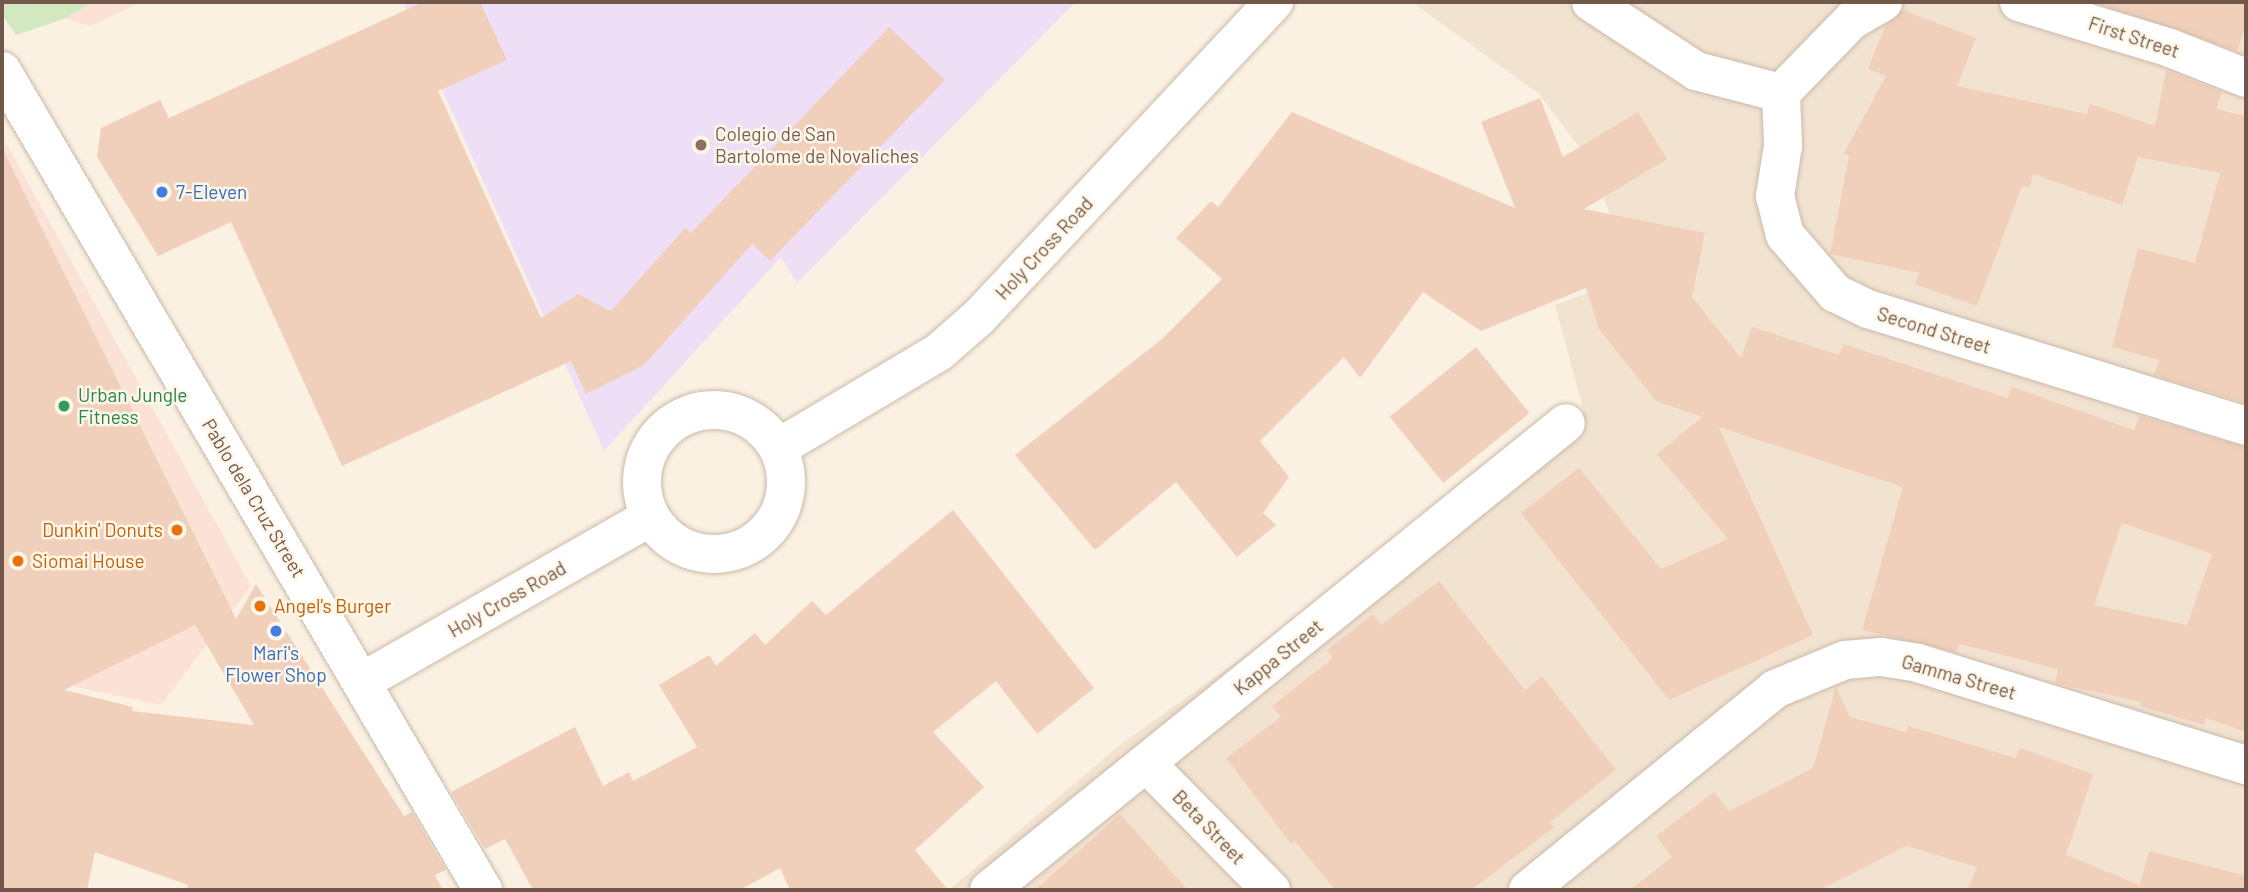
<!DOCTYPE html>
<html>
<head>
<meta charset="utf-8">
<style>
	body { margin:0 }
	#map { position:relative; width:2248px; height:892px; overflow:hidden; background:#fbf1e2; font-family:Barlow,sans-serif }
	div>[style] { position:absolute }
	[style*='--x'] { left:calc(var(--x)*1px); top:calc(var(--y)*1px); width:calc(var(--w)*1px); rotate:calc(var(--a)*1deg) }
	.residential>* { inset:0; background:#f2e3d1 }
	.commercial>* { inset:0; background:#fbe1d6 }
	.education>* { inset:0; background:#eedff7 }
	.green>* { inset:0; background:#d1e8c1 }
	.building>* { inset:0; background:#f0d0bb; transform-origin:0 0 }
	.roads { filter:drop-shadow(0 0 2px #ccb9a9) drop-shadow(0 0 2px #ccb9a9) }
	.minor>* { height:38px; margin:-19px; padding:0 19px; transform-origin:19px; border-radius:19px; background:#fff }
	.minor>.ring { margin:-19px; padding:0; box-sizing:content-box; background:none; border:38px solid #fff; border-radius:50% }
	.tertiary>* { height:38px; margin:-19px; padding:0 19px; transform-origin:19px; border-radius:19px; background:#fff }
	.dots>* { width:19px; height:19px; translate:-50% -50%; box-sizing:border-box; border:4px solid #fef6e8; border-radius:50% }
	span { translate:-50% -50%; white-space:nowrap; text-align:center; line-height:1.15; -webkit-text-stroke:5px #fef6e8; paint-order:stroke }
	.street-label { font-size:19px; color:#72584a }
	.education-label { font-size:19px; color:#785e54 }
	.left { translate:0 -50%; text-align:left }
	.shop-label { font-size:19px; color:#366cbe }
	.leisure-label { font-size:19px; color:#27864d }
	.food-label { font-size:19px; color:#c56008 }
	.right { translate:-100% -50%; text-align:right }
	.frame { position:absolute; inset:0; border:4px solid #72584a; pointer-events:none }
</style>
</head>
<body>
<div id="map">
	<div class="residential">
		<i style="clip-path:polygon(1412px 2px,2246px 2px,2246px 890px,949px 890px,1120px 745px,1584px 412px,1555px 305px,1633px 276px,1591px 163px,1539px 94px)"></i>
	</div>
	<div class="commercial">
		<i style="clip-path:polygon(2px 2px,141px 2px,91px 26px,66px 18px,16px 35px,2px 14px)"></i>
		<i style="clip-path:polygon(2px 136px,251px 586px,161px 705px,2px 671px)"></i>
	</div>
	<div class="education">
		<i style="clip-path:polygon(403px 2px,1076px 2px,797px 283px,781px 257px,604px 451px)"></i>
	</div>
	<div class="green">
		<i style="clip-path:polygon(2px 2px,92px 2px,66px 18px,16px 35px,2px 14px)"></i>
	</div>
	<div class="building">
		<i style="clip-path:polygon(423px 2px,480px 2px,507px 60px,438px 91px,541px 318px,578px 294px,611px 311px,685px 228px,691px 233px,889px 27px,945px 80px,770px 261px,752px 244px,644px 365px,586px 394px,571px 361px,342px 466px,231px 222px,158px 256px,97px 157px,101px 128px,160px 100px,169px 118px)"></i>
		<i style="clip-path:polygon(2093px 2px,2246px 2px,2246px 25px,2237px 51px)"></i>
		<i style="clip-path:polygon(1903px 10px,1976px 38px,1957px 86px,2087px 114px,2090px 104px,2155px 126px,2166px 70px,2222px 92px,2216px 109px,2246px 116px,2246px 403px,2154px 375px,2159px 360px,2112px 347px,2138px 248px,2195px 263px,2220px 173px,2138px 157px,2122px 205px,2033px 174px,2030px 187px,2022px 186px,1977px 306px,1915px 284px,1920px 273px,1830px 254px,1849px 156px,1844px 153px,1886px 76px,1868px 69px,1885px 26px)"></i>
		<i style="clip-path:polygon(evenodd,1540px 98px,1563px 157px,1638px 112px,1667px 159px,1584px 209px,1705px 233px,1692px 297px,1741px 358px,1752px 327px,1839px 355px,1843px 344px,2008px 398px,2012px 387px,2134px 430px,2139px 416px,2246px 447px,2246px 732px,2206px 718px,2204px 725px,2140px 706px,2141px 702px,2055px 683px,2058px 669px,1959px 644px,1956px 652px,1862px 630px,1903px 487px,1719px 427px,1813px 635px,1669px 700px,1521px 513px,1579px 468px,1661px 569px,1728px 539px,1657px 454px,1702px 417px,1656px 401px,1599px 329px,1586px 288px,1481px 331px,1423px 292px,1360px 378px,1344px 357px,1260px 441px,1289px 477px,1263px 513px,1276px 525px,1237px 557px,1176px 482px,1095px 550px,1015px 455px,1162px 339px,1222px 279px,1176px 238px,1211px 201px,1218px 207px,1292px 112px,1515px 208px,1481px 122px,1540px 98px,2122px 523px,2212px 554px,2187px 625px,2094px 605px,2122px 523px)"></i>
		<i style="clip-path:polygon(evenodd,2px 148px,236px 619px,256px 584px,404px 816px,412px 812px,446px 870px,435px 875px,443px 890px,187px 890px,188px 885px,95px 852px,87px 890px,2px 890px,2px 148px,195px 625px,254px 725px,132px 711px,133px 707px,64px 690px,195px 625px)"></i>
		<i style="left:1476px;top:347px;width:85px;height:111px;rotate:51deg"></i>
		<i style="clip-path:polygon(953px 510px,1094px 688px,1037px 734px,996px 681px,933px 732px,984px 787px,915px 850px,948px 890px,790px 890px,780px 868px,740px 890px,533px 890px,505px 839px,485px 849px,451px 792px,575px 727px,603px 786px,629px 772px,633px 781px,697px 747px,659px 685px,709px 655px,716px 666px,755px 633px,765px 645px,812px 601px,826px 615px)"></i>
		<i style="clip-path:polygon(1439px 581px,1525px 690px,1542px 676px,1616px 770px,1550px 822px,1554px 827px,1471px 890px,1335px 890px,1295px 841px,1291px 844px,1226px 758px,1281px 717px,1272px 706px,1333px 658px,1327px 650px,1373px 614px,1381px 625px)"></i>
		<i style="clip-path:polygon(1836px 687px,1850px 717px,1906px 732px,1908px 726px,2016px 758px,2020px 748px,2093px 774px,2066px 855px,2140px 885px,2149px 851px,2246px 876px,2246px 890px,1967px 890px,1977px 867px,1906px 846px,1820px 890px,1630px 890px,1672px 857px,1656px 836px,1714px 792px,1729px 811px,1813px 768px)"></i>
		<i style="clip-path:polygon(1120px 814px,1188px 890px,1035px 890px)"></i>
	</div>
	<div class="roads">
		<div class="minor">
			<i style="--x:1591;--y:2;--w:126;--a:33.3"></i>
			<i style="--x:1696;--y:71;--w:88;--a:14.5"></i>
			<i style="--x:2019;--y:2;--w:158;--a:16.9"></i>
			<i style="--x:2170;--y:48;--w:82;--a:21.5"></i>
			<i style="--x:1781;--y:93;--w:53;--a:87.8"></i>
			<i style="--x:1783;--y:146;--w:51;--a:99.1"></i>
			<i style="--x:1775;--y:196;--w:40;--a:75.6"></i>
			<i style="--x:1785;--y:235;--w:77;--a:49.2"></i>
			<i style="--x:1835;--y:293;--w:37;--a:26"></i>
			<i style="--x:1868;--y:309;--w:396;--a:17.2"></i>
			<i style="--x:1781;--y:93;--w:102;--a:-45.8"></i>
			<i style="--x:1852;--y:20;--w:36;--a:-30"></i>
			<i class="ring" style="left:642px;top:410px;width:106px;height:106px"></i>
			<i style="--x:778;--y:448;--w:187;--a:-30.8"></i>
			<i style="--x:939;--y:352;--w:53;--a:-41.2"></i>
			<i style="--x:979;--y:317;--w:432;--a:-46.9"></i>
			<i style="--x:363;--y:681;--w:331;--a:-29.7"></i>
			<i style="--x:1147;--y:764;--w:177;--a:45.5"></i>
			<i style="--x:989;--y:890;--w:742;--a:-38.99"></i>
			<i style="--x:1528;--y:890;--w:318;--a:-39.1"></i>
			<i style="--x:1775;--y:689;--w:76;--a:-22.5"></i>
			<i style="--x:1845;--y:660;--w:36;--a:-5"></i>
			<i style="--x:1881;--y:657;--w:37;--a:9"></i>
			<i style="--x:1918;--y:663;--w:343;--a:17.3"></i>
		</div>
		<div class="tertiary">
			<i style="--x:2;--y:71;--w:950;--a:59.57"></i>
		</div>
	</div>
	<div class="dots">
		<i style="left:701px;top:145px;background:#8d6e63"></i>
		<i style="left:162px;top:192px;background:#3f7fe0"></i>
		<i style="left:64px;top:406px;background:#2e9e5b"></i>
		<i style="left:177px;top:530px;background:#e8710a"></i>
		<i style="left:18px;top:561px;background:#e8710a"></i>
		<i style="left:260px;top:606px;background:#e8710a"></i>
		<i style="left:276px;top:631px;background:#3f7fe0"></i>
	</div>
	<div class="street-label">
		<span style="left:2134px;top:37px;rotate:18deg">First Street</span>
		<span style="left:1044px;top:248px;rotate:-47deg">Holy Cross Road</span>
		<span style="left:1934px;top:330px;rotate:17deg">Second Street</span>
		<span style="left:254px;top:498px;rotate:59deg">Pablo dela Cruz Street</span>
		<span style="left:507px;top:599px;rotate:-30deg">Holy Cross Road</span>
		<span style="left:1278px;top:657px;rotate:-39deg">Kappa Street</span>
		<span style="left:1959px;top:677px;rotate:16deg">Gamma Street</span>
		<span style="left:1209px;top:827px;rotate:46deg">Beta Street</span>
	</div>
	<div class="education-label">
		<span class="left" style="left:715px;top:145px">Colegio de San<br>Bartolome de Novaliches</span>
	</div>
	<div class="shop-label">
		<span class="left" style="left:176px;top:192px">7-Eleven</span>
		<span style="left:276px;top:664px">Mari's<br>Flower Shop</span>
	</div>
	<div class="leisure-label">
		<span class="left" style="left:78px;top:406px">Urban Jungle<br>Fitness</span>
	</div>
	<div class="food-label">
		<span class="right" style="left:163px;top:530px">Dunkin' Donuts</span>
		<span class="left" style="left:32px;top:561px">Siomai House</span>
		<span class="left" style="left:274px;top:606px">Angel's Burger</span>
	</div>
	<div class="frame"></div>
</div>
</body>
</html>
